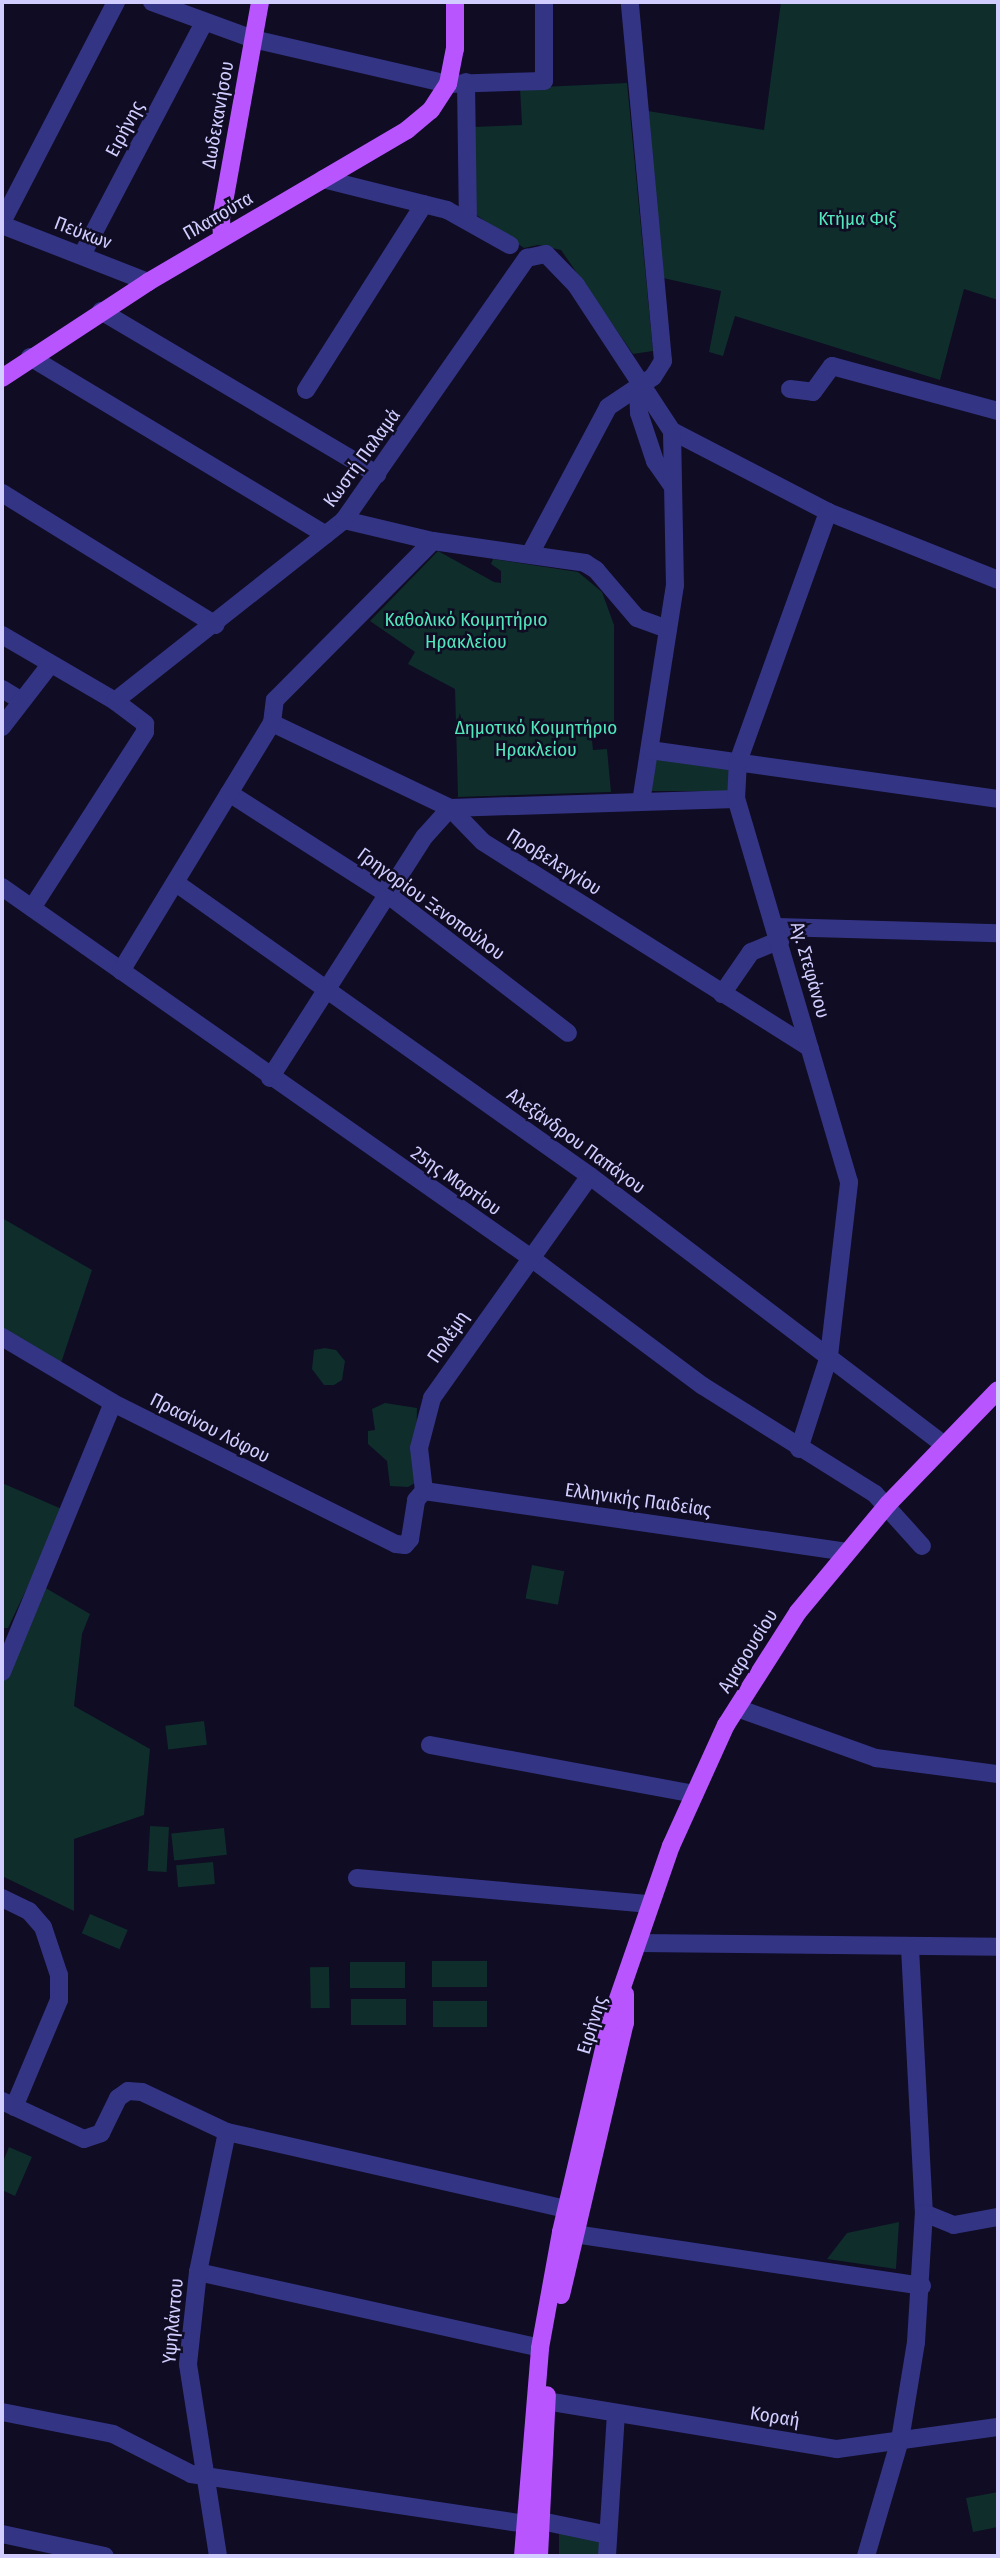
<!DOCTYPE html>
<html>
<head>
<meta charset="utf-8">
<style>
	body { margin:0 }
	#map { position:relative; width:1000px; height:2558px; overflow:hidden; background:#0f0c23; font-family:"Fira Sans Condensed",sans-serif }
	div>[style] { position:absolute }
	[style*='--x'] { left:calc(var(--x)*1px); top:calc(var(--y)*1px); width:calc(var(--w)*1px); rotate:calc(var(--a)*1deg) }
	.green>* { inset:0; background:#0f2d2b; transform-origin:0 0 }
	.minor>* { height:18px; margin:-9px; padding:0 9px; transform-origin:9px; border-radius:9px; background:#343485 }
	.major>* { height:18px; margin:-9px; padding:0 9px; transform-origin:9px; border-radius:9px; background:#b855ff }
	span { translate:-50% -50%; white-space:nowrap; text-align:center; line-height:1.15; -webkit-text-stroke:5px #0f0c23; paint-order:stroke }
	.street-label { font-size:19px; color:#d1ceff }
	.park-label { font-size:19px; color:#52e7bb }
	.frame { position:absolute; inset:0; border:4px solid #d1ceff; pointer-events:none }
</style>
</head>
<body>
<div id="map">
	<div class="green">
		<i style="clip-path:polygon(781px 2px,998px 2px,998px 300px,964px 289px,940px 380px,735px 316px,723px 356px,709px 352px,721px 291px,663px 278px,648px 111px,764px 130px)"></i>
		<i style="clip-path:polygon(627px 83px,653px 351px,633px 354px,561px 250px,538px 245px,524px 248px,475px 214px,473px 127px,522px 125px,520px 88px)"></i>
		<i style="clip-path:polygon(438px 551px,494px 582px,501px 583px,501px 571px,491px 564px,493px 559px,578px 572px,602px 592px,614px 625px,614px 727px,591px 730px,593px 750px,607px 749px,611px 792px,458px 797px,455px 689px,408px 664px,415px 652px,370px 621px)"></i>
		<i style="clip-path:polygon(653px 759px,729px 767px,729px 791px,648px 791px)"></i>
		<i style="clip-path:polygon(2px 1218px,92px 1270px,60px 1366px,2px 1334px)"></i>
		<i style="clip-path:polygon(325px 1348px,336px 1350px,345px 1361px,342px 1380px,334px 1385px,324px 1385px,312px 1369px,314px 1350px)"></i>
		<i style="clip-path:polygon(385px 1403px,417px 1408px,415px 1483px,408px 1487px,390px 1486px,387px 1461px,368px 1444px,368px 1431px,375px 1430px,372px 1409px)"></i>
		<i style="clip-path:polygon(2px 1483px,64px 1510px,8px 1628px,2px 1628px)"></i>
		<i style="left:532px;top:1565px;width:33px;height:34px;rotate:11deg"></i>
		<i style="clip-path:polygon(44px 1587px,90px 1614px,82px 1634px,74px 1706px,150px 1749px,144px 1815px,74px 1839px,74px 1911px,2px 1876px,2px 1684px)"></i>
		<i style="left:204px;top:1721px;width:24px;height:39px;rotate:83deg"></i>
		<i style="left:150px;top:1826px;width:19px;height:45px;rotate:3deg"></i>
		<i style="left:224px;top:1828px;width:27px;height:53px;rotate:84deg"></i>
		<i style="left:213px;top:1862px;width:22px;height:37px;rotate:85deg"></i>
		<i style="left:90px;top:1914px;width:41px;height:21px;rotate:23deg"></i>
		<i style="left:432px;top:1961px;width:55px;height:26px"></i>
		<i style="left:350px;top:1962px;width:55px;height:26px"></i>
		<i style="left:329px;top:1967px;width:41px;height:19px;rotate:89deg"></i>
		<i style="left:406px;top:1999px;width:26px;height:55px;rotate:90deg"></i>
		<i style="left:487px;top:2001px;width:26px;height:54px;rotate:90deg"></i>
		<i style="clip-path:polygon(9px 2147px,32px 2157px,15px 2196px,2px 2190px,2px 2164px)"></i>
		<i style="clip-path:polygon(899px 2222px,896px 2269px,827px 2259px,847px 2233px)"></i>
		<i style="clip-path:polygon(998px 2492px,998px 2527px,973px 2532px,966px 2498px)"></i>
		<i style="clip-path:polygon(559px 2528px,600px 2536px,599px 2556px,559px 2556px)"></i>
	</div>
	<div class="minor">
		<i style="--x:152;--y:2;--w:108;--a:20.1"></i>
		<i style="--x:253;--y:39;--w:200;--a:13"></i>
		<i style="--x:448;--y:84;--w:96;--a:-1.8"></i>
		<i style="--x:544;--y:81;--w:79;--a:-90"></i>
		<i style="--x:466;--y:82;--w:137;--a:89.2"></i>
		<i style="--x:323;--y:179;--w:128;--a:14"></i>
		<i style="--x:447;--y:210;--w:72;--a:29.1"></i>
		<i style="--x:2;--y:222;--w:248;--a:-62.6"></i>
		<i style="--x:2;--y:225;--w:157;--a:21.3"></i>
		<i style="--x:82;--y:255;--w:262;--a:-62.3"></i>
		<i style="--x:101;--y:311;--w:321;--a:30.6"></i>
		<i style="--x:30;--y:357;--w:345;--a:31"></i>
		<i style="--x:638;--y:385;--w:28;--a:88"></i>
		<i style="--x:639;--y:413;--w:51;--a:71.6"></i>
		<i style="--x:655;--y:461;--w:29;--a:55"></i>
		<i style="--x:790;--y:389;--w:23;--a:7"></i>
		<i style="--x:813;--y:392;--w:32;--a:-54"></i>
		<i style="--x:832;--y:366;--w:172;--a:15.2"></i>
		<i style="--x:306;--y:390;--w:220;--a:-57.6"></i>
		<i style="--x:672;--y:431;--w:176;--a:27.4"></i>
		<i style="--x:828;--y:512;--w:183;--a:21.8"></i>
		<i style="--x:2;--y:493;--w:251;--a:31.7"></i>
		<i style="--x:344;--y:520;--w:91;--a:13.3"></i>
		<i style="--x:433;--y:541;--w:154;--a:8.2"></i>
		<i style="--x:585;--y:563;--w:13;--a:32"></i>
		<i style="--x:596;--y:570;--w:63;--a:49.5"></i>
		<i style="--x:637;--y:618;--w:33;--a:20"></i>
		<i style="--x:530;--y:554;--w:166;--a:-62"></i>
		<i style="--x:608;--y:407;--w:54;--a:-33.7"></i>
		<i style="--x:653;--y:377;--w:19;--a:-58"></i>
		<i style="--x:663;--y:361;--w:361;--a:-95.3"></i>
		<i style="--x:2;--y:635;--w:131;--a:30.3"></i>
		<i style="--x:115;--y:701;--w:38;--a:37"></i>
		<i style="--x:145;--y:724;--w:8;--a:90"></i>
		<i style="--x:145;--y:732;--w:209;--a:122.7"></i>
		<i style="--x:2;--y:689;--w:23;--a:31"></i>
		<i style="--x:115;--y:701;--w:292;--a:-38.3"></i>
		<i style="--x:344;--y:520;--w:320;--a:-55.1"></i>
		<i style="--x:527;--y:258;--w:19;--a:-12"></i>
		<i style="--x:546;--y:254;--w:43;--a:45.9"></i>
		<i style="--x:576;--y:285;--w:175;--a:56.7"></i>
		<i style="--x:672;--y:431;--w:154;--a:88.9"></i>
		<i style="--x:675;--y:585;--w:219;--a:98.9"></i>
		<i style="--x:272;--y:723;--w:197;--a:25.5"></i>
		<i style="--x:450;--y:808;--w:47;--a:45.9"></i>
		<i style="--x:483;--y:842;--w:386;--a:32.2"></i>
		<i style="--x:272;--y:723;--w:23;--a:-83"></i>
		<i style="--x:275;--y:700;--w:224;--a:-45.2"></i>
		<i style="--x:2;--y:727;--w:78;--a:-52.3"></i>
		<i style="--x:650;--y:750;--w:351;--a:8"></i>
		<i style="--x:229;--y:793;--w:188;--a:32.6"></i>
		<i style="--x:387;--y:894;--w:228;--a:37.5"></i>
		<i style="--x:450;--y:808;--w:286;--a:-1.8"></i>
		<i style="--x:176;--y:883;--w:507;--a:35.29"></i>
		<i style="--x:590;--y:1176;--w:443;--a:37.2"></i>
		<i style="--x:2;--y:887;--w:646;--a:35.04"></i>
		<i style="--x:531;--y:1258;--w:214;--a:36.7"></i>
		<i style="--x:703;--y:1386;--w:203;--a:32.1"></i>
		<i style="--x:875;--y:1494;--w:70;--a:47.9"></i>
		<i style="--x:777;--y:927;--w:221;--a:1.6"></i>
		<i style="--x:121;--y:971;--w:290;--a:-58.7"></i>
		<i style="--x:722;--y:994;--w:51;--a:-55.4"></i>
		<i style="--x:751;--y:952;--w:32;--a:-22"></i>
		<i style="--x:270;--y:1078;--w:287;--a:-57.4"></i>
		<i style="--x:425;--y:836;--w:38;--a:-48"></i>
		<i style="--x:2;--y:1337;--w:129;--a:30.7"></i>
		<i style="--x:113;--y:1403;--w:316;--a:26.5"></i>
		<i style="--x:396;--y:1544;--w:9;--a:6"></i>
		<i style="--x:405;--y:1545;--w:8;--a:-50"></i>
		<i style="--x:410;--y:1539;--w:39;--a:-81"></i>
		<i style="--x:416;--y:1500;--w:12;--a:-48"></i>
		<i style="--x:799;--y:1449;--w:98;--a:-72.1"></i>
		<i style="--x:829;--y:1356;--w:175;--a:-83.4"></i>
		<i style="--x:849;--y:1182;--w:399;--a:-106.4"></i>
		<i style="--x:736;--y:799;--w:37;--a:-87"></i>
		<i style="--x:738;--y:762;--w:266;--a:-70.2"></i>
		<i style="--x:424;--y:1491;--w:426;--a:8.2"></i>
		<i style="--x:424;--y:1491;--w:43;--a:-96.6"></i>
		<i style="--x:419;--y:1448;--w:52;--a:-75.4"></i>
		<i style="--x:432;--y:1398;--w:272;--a:-54.6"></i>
		<i style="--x:2;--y:1672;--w:291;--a:-67.6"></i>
		<i style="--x:737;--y:1708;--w:148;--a:19.8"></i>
		<i style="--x:876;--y:1758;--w:123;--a:7.5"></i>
		<i style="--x:430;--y:1745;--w:269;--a:10.5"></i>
		<i style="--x:357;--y:1878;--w:294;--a:5.1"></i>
		<i style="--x:2;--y:1898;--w:30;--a:26"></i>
		<i style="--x:29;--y:1911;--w:21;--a:49"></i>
		<i style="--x:43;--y:1927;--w:51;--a:71.6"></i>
		<i style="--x:59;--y:1975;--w:25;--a:90"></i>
		<i style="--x:59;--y:2000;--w:116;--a:112.8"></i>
		<i style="--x:638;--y:1943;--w:360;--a:0.6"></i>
		<i style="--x:910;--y:1948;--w:265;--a:87"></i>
		<i style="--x:924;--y:2213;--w:32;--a:22"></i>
		<i style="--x:954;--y:2225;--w:45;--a:-10.3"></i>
		<i style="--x:2;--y:2101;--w:90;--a:24.9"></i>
		<i style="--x:84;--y:2139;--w:18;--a:-19"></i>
		<i style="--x:101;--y:2133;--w:39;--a:-64"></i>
		<i style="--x:118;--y:2098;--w:12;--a:-35"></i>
		<i style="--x:128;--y:2091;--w:14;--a:4"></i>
		<i style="--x:142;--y:2092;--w:94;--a:25.2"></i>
		<i style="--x:227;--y:2132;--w:362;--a:12.8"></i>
		<i style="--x:561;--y:2232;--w:365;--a:8.5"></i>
		<i style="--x:198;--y:2272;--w:350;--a:12.5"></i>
		<i style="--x:546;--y:2401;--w:295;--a:9.4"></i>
		<i style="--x:837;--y:2449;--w:162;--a:-7.8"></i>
		<i style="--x:2;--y:2412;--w:113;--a:11.2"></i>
		<i style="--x:113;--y:2434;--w:88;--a:27.1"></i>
		<i style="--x:191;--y:2474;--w:338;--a:8.5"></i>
		<i style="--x:541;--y:2521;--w:68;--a:11.8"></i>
		<i style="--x:2;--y:2534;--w:105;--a:12.1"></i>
		<i style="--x:218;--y:2556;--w:194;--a:-98.9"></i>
		<i style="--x:188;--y:2364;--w:93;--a:-83.8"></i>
		<i style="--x:198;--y:2272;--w:143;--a:-78.3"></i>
		<i style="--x:607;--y:2556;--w:142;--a:-86.4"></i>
		<i style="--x:866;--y:2556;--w:121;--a:-73.7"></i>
		<i style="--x:900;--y:2440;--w:99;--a:-80.7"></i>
		<i style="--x:916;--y:2342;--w:129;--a:-86.5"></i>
	</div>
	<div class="major">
		<i style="--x:222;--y:237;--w:18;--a:-93"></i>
		<i style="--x:221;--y:219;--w:220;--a:-79.8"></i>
		<i style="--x:2;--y:378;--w:175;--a:-33.3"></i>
		<i style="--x:148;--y:282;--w:300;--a:-30.4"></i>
		<i style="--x:407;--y:130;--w:31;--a:-40"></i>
		<i style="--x:431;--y:110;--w:31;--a:-57"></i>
		<i style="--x:448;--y:84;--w:36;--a:-79"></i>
		<i style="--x:455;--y:49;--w:47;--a:-90"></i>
		<i style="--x:561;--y:2295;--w:279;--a:-76.8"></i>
		<i style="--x:625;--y:2023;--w:29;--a:-90"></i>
		<i style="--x:523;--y:2556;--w:209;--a:-85.3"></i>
		<i style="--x:540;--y:2348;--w:118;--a:-79.7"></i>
		<i style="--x:561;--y:2232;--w:219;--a:-76.8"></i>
		<i style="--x:611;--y:2019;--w:183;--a:-70.9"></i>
		<i style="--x:671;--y:1846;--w:133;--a:-65.6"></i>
		<i style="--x:726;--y:1725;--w:134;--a:-57.5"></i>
		<i style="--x:798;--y:1612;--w:141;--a:-50.2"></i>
		<i style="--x:888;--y:1504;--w:158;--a:-46"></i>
		<i style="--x:539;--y:2556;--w:161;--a:-87.2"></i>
	</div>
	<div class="street-label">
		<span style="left:218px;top:115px;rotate:-80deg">Δωδεκανήσου</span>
		<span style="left:125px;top:129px;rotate:-62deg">Ειρήνης</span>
		<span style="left:218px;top:216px;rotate:-30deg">Πλαπούτα</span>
		<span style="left:83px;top:233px;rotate:21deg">Πεύκων</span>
		<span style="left:362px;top:458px;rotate:-54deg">Κωστή Παλαμά</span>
		<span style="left:554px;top:862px;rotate:32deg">Προβελεγγίου</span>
		<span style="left:431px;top:904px;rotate:36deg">Γρηγορίου Ξενοπούλου</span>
		<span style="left:810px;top:970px;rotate:74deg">Αγ. Στεφάνου</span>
		<span style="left:576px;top:1141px;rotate:36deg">Αλεξάνδρου Παπάγου</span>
		<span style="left:456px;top:1181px;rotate:35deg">25ης Μαρτίου</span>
		<span style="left:448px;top:1337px;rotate:-56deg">Πολέμη</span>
		<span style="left:210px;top:1428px;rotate:27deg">Πρασίνου Λόφου</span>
		<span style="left:638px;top:1500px;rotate:8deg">Ελληνικής Παιδείας</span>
		<span style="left:748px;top:1651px;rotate:-58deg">Αμαρουσίου</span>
		<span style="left:592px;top:2025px;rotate:-73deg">Ειρήνης</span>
		<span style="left:173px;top:2321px;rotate:-85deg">Υψηλάντου</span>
		<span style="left:775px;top:2417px;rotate:9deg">Κοραή</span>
	</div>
	<div class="park-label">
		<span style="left:857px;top:219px">Κτήμα Φιξ</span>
		<span style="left:466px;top:631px">Καθολικό Κοιμητήριο<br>Ηρακλείου</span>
		<span style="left:536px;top:739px">Δημοτικό Κοιμητήριο<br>Ηρακλείου</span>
	</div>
	<div class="frame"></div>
</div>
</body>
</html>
